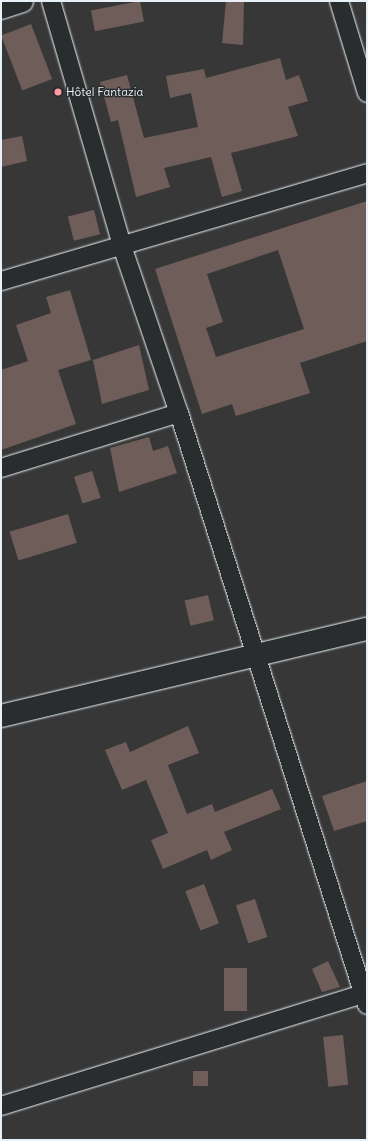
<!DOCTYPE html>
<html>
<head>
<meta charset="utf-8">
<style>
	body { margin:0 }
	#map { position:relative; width:368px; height:1141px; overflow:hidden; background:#383737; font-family:Delius,sans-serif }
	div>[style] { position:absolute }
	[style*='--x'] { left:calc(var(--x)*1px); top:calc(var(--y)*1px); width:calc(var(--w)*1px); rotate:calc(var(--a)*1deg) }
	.building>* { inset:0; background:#6f5d59; transform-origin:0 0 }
	.roads { filter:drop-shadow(0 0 1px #e8f1f8) drop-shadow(0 0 1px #e8f1f8) }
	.minor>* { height:18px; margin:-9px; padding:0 9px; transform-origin:9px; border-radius:9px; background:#2a2d2e }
	.tertiary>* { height:22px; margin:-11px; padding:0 11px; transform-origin:11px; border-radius:11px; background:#2a2d2e }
	.secondary>* { height:22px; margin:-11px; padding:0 11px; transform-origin:11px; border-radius:11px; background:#2a2d2e }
	.dots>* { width:11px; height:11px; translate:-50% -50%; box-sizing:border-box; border:2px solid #2a2d2e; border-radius:50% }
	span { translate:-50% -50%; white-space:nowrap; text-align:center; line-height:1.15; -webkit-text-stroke:3px #2a2d2e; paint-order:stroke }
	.poi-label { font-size:12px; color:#e8f1f8 }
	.left { translate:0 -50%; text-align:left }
	.frame { position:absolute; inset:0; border:2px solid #e8f1f8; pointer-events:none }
</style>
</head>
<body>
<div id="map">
	<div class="building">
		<i style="left:140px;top:1px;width:21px;height:50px;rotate:79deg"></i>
		<i style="clip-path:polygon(226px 1px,244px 1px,243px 45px,222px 43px)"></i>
		<i style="left:31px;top:24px;width:59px;height:32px;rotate:69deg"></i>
		<i style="clip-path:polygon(280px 58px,286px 80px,299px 75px,308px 101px,288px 107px,298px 136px,231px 153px,242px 191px,222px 197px,211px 157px,164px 168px,170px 187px,136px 197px,118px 120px,111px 122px,100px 82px,127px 75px,144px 138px,198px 127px,191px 93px,170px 98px,166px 76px,204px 69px,206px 78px)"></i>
		<i style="clip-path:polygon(22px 136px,27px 161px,1px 167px,1px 140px)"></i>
		<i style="clip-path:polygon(evenodd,367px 201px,367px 341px,300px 363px,310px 393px,236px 416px,232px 404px,202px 414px,155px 269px,367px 201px,278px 250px,304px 329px,216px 357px,206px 328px,223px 322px,207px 274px,278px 250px)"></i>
		<i style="left:94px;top:210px;width:25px;height:27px;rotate:76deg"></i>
		<i style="clip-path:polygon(70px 290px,91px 360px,58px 370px,76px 424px,1px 450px,1px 370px,28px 361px,16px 325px,51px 313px,46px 297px)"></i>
		<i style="clip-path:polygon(139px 345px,149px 390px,102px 404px,93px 360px)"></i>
		<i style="clip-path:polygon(149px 437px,153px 451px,168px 446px,177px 473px,119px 492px,110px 448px)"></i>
		<i style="left:92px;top:471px;width:28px;height:19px;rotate:72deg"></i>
		<i style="left:68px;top:514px;width:30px;height:61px;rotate:73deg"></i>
		<i style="left:208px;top:595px;width:26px;height:24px;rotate:77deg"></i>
		<i style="clip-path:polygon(188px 726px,199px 753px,168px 765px,187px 814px,212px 804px,215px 812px,272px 789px,281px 809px,224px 832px,232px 850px,211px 860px,207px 850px,163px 869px,151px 840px,168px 833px,146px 780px,122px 790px,105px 750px,126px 742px,130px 752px)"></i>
		<i style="clip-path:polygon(367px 781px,367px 821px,334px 831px,322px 796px)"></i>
		<i style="left:204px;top:884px;width:42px;height:20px;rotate:69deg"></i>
		<i style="left:255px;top:899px;width:40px;height:20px;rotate:72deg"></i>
		<i style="clip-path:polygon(328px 961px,340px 987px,322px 992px,312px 969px)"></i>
		<i style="left:224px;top:968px;width:23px;height:43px"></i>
		<i style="left:343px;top:1035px;width:50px;height:20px;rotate:84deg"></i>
		<i style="left:208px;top:1071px;width:15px;height:15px;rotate:90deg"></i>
	</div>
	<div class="roads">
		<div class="minor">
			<i style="--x:51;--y:1;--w:255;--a:73.8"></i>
			<i style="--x:122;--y:246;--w:176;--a:71.2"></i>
			<i style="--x:179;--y:413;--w:621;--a:72.38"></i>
			<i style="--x:339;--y:1;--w:96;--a:73.1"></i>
			<i style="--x:1;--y:281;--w:382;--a:-16.4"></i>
			<i style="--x:1;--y:468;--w:186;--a:-17.2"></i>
			<i style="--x:1;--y:1106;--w:383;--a:-17.2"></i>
		</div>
		<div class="tertiary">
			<i style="--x:1;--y:716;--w:376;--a:-13.4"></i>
		</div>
		<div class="secondary">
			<i style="--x:1;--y:8;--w:22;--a:-18"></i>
		</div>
	</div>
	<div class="dots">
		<i style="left:58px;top:92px;background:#ff9aa2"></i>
	</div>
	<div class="poi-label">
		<span class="left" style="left:66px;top:92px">Hôtel Fantazia</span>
	</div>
	<div class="frame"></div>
</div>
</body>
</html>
